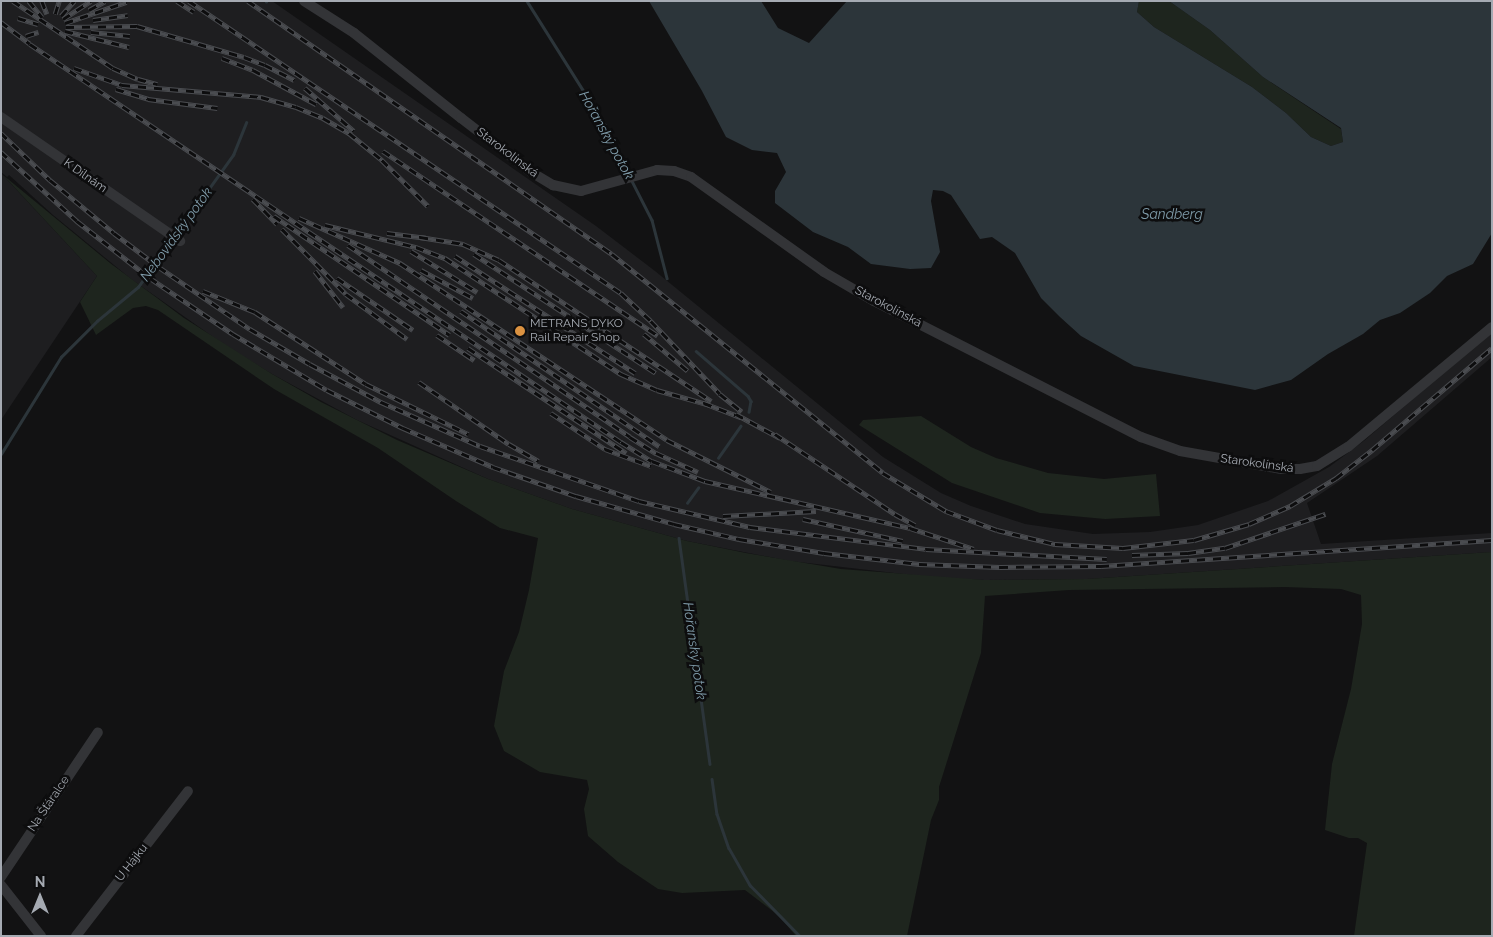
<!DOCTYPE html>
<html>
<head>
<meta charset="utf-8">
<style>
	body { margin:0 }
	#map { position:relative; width:1493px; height:937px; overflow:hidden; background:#121213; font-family:Raleway,sans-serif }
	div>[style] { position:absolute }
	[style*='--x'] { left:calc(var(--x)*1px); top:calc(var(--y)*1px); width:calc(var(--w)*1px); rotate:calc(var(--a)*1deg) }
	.built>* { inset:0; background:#1e1e20 }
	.green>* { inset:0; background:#1e251e }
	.water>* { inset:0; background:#2c353a }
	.stream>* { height:2.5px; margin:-1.25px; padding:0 1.25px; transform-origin:1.25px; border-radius:1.25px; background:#2c353a }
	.minor>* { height:10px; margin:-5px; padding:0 5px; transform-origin:5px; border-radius:5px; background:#333437 }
	.rail>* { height:4.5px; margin-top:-2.25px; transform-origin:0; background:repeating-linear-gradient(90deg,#0d0d0e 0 8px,#4a4c50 0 16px); box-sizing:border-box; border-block:1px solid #4a4c50 }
	.dots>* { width:14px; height:14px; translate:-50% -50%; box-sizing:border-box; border:2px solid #0d0d0e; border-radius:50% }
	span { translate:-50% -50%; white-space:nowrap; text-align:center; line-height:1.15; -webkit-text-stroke:5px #0d0d0e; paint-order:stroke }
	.street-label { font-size:12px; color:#a5aab2 }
	.poi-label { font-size:12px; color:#a5aab2 }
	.left { translate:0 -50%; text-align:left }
	.water-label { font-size:14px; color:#7f9ba9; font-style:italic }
	.frame { position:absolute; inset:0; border:2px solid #a5aab2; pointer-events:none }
	.north { position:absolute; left:15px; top:872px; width:50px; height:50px; -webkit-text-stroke:4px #0d0d0e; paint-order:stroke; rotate:0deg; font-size:14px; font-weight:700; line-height:20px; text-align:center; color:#a5aab2 }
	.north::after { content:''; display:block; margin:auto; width:18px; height:22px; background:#a5aab2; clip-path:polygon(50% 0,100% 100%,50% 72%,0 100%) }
</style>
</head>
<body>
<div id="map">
	<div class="built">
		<i style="clip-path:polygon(1px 1px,272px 1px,596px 226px,655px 271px,883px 457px,941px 493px,971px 506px,1025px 524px,1093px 534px,1150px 532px,1198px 525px,1268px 501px,1329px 467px,1365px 440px,1492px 331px,1492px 357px,1377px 456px,1307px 503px,1321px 544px,1492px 533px,1492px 552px,1087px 579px,985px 580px,938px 578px,790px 561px,687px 541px,572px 509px,488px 479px,357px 420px,272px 374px,226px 346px,131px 279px,53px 215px,9px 175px,7px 177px,1px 172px)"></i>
		<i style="clip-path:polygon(1px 173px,97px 276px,1px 420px)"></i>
	</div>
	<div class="green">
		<i style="clip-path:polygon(1139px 1px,1169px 1px,1210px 30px,1263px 77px,1341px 129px,1343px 142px,1331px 146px,1311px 137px,1286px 113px,1252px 87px,1154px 27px,1137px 12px)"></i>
		<i style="clip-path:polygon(3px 175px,110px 263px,184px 318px,272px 374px,321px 402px,397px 440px,488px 479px,572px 509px,687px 541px,746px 553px,841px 569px,985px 580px,1087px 579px,1492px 552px,1492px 936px,1354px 936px,1367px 843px,1358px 838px,1349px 838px,1325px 830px,1332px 764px,1351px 689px,1362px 624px,1361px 595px,1341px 589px,1285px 587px,1069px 590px,985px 596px,981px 653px,939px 787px,939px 800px,931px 820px,907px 936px,796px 936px,778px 915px,745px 890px,682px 893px,658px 889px,618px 862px,588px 836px,584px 809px,589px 789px,587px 780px,540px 772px,504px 751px,494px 726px,504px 671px,519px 632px,529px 590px,538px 538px,500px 528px,456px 501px,378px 448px,274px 389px,158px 310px,146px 306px,133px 308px,96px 335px,80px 302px,97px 276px)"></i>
		<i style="clip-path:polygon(921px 416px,971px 447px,996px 458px,1048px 473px,1104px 479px,1156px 474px,1160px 516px,1105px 519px,1040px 513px,952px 483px,859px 425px,863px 420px)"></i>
	</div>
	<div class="water">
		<i style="clip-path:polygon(649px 1px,761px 1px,778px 28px,809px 43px,847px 1px,1139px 1px,1137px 12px,1154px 27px,1252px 87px,1286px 113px,1311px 137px,1331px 146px,1343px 142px,1341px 128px,1263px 77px,1210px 30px,1169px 1px,1492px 1px,1492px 233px,1473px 264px,1447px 276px,1430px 293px,1400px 313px,1380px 320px,1363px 334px,1328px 354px,1291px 380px,1255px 390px,1134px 366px,1081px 336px,1060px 317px,1041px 298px,1015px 253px,992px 237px,980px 239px,951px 195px,943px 191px,933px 190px,931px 201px,940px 252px,931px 268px,910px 269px,871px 264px,848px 247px,813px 232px,775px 203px,775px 191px,786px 172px,777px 153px,752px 150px,726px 137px,702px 91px)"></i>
	</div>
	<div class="stream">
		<i style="--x:527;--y:1;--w:146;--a:57.8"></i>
		<i style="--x:605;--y:125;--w:57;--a:63.9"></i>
		<i style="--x:266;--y:2;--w:1;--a:-90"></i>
		<i style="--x:632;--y:181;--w:44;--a:62.9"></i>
		<i style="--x:652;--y:220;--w:60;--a:75.5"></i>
		<i style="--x:175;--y:236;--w:100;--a:-54.4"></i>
		<i style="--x:233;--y:155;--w:35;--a:-68"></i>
		<i style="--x:696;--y:351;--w:69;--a:40.9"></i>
		<i style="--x:748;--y:396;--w:6;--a:59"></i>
		<i style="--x:751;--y:401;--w:11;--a:100"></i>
		<i style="--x:1;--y:454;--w:114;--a:-58.3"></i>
		<i style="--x:61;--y:357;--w:51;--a:-45"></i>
		<i style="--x:97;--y:321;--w:53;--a:-39.7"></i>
		<i style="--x:138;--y:287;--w:58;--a:-54.1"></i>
		<i style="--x:718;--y:458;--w:39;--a:-55"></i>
		<i style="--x:687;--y:503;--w:19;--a:-54"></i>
		<i style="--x:679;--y:538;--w:228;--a:82.2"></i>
		<i style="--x:712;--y:779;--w:35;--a:82"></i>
		<i style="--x:717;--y:814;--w:36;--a:71"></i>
		<i style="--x:729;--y:848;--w:43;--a:60.4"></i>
		<i style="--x:750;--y:885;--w:71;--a:45.6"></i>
	</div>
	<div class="minor">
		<i style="--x:304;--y:1;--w:59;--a:32.6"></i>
		<i style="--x:354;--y:33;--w:137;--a:38.5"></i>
		<i style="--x:461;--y:118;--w:88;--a:37.6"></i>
		<i style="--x:531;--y:172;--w:26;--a:31"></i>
		<i style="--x:553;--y:185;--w:29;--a:12"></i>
		<i style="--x:581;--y:191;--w:79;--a:-15.4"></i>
		<i style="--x:657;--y:170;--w:17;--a:3"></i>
		<i style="--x:674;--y:171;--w:18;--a:19"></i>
		<i style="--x:691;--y:177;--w:163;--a:35.5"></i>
		<i style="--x:824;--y:272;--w:58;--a:30.1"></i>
		<i style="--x:874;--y:301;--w:300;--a:27"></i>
		<i style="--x:1141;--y:437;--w:41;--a:19.7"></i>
		<i style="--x:1180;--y:451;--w:103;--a:10.1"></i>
		<i style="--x:1281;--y:469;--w:19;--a:0"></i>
		<i style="--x:1300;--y:469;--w:17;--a:-10"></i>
		<i style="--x:1317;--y:466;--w:36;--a:-32"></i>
		<i style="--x:1348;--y:447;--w:187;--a:-39.8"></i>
		<i style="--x:1;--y:117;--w:218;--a:34.7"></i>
		<i style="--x:1;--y:877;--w:174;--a:-56.2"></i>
		<i style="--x:1;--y:885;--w:65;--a:51.9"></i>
		<i style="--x:76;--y:936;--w:183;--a:-52.3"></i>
	</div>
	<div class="rail">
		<i style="--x:13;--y:1;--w:120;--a:33.8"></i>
		<i style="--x:113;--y:68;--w:27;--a:24"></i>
		<i style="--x:138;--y:79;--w:20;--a:15"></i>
		<i style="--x:29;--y:1;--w:21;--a:51"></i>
		<i style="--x:42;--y:1;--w:14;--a:69"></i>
		<i style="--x:177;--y:1;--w:20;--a:33"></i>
		<i style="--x:189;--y:1;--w:521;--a:34.06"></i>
		<i style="--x:621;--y:293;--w:41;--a:43"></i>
		<i style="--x:651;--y:321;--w:100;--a:46.6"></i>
		<i style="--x:720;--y:394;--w:28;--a:39"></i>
		<i style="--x:248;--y:1;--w:443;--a:34.8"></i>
		<i style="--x:612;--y:254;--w:348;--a:38.9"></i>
		<i style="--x:883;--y:473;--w:74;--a:31.1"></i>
		<i style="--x:946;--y:511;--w:54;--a:20.4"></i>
		<i style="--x:997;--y:530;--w:60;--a:13.6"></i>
		<i style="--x:1055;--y:544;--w:68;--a:3.4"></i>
		<i style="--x:1123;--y:548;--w:71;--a:-6.4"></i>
		<i style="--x:1194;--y:540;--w:57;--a:-16.2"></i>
		<i style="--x:1249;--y:524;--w:45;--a:-23.7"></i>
		<i style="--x:1290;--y:506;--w:54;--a:-31.3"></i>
		<i style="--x:1336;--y:478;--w:46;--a:-37.9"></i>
		<i style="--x:1372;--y:450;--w:157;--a:-40.4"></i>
		<i style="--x:89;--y:10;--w:18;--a:-29"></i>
		<i style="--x:55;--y:14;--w:14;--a:-73"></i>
		<i style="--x:61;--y:16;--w:20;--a:-49"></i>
		<i style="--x:18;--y:18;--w:21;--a:17"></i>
		<i style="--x:63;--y:19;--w:33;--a:-33"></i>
		<i style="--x:93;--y:20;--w:35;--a:-8"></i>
		<i style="--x:1;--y:22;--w:36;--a:37"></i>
		<i style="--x:30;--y:44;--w:713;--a:33.96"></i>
		<i style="--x:621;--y:442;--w:36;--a:32"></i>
		<i style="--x:652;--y:461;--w:57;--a:20.7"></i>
		<i style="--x:705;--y:481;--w:210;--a:12.9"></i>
		<i style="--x:910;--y:528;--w:67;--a:18.2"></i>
		<i style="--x:65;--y:23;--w:65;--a:-19"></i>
		<i style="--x:66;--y:27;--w:71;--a:-0.8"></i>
		<i style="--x:137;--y:26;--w:111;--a:16.2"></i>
		<i style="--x:244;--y:57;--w:22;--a:21"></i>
		<i style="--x:265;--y:65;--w:33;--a:27"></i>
		<i style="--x:65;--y:31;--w:66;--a:14"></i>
		<i style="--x:91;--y:32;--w:39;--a:6"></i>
		<i style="--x:26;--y:36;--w:13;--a:-18"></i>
		<i style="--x:222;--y:58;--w:33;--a:21"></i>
		<i style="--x:253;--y:70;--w:72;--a:28.4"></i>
		<i style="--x:74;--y:68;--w:51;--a:19.5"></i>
		<i style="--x:122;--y:85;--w:140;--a:4.9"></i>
		<i style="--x:261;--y:97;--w:36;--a:16"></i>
		<i style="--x:296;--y:107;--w:29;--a:22"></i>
		<i style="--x:323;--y:118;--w:30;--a:30"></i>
		<i style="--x:349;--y:133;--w:43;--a:39.3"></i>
		<i style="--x:382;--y:160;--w:65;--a:45"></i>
		<i style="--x:305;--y:88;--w:65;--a:41.3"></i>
		<i style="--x:116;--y:89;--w:34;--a:17"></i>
		<i style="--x:148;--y:99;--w:70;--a:7.4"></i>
		<i style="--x:1;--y:133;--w:68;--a:43.8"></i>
		<i style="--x:50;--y:180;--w:83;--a:39.6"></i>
		<i style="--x:114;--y:233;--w:56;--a:37.1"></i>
		<i style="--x:159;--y:267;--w:110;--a:34.3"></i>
		<i style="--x:250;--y:329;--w:69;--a:30.3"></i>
		<i style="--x:310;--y:364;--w:81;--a:28.2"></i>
		<i style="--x:381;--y:402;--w:108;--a:24"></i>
		<i style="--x:480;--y:446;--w:168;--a:19.1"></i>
		<i style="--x:639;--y:501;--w:114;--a:13.2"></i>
		<i style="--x:750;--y:527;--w:177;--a:7.1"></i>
		<i style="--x:926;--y:549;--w:181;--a:3.2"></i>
		<i style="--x:383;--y:151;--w:331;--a:33.9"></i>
		<i style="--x:1;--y:152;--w:103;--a:42.2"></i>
		<i style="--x:77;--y:221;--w:93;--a:38"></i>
		<i style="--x:150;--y:278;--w:100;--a:34"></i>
		<i style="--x:233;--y:334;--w:109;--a:30.8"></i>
		<i style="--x:327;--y:390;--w:85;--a:26.6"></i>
		<i style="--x:403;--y:428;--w:98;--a:23.4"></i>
		<i style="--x:493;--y:467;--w:88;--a:19.3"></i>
		<i style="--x:576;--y:496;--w:102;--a:15.9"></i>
		<i style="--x:674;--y:524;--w:67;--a:13"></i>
		<i style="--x:739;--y:539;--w:86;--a:9.4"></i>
		<i style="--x:824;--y:553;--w:96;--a:6.6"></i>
		<i style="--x:919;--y:564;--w:81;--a:2.1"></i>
		<i style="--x:1000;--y:567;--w:101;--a:-0.6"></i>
		<i style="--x:1101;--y:566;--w:392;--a:-3.8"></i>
		<i style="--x:253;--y:199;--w:35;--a:46"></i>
		<i style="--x:274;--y:216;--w:212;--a:34.1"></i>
		<i style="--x:299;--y:218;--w:111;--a:24"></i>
		<i style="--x:400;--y:263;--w:320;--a:33.5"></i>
		<i style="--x:667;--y:440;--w:116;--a:26.6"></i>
		<i style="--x:325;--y:225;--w:94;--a:13.6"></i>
		<i style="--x:416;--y:247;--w:31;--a:21"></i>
		<i style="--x:445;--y:258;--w:211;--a:33.4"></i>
		<i style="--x:621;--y:374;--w:39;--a:24"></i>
		<i style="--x:657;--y:390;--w:55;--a:15.8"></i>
		<i style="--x:282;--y:229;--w:91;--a:45.4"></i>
		<i style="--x:346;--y:294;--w:76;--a:36.4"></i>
		<i style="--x:387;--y:233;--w:39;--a:7"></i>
		<i style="--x:420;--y:237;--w:44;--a:9.2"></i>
		<i style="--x:463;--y:244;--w:39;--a:24"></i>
		<i style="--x:499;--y:260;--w:255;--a:33.6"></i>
		<i style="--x:348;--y:245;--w:341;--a:34.2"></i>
		<i style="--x:630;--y:437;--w:31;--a:32"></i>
		<i style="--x:656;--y:453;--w:46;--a:24.3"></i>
		<i style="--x:411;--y:251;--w:78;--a:31.8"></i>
		<i style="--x:474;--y:254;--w:217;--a:33.2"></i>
		<i style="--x:455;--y:256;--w:215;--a:33"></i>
		<i style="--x:421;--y:270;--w:59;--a:28.3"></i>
		<i style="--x:315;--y:271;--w:46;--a:52.1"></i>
		<i style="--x:337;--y:278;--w:92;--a:34.4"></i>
		<i style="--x:203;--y:291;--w:56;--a:22"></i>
		<i style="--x:255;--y:312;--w:132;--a:33"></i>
		<i style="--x:366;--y:384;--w:114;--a:26.1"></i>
		<i style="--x:461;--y:311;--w:240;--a:34.3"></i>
		<i style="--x:644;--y:334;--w:57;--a:40.1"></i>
		<i style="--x:437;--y:335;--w:45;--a:34"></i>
		<i style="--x:468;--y:348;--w:190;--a:33.6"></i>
		<i style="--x:419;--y:382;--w:109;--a:34.6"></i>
		<i style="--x:509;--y:444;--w:34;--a:30"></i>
		<i style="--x:704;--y:403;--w:40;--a:21"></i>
		<i style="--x:551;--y:413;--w:65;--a:33.7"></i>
		<i style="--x:605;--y:449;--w:49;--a:20.3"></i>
		<i style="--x:736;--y:414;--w:50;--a:28.6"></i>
		<i style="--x:775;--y:434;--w:144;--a:33.7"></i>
		<i style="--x:895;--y:514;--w:23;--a:29"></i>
		<i style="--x:723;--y:516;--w:93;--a:-3.1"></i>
		<i style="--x:803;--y:519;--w:102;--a:12.4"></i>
		<i style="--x:1132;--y:555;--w:56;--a:-2"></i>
		<i style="--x:1188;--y:553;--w:37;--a:-8"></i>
		<i style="--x:1225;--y:548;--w:106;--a:-18.8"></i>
	</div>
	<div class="dots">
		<i style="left:520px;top:331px;background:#db9241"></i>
	</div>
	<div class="street-label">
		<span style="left:507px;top:153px;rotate:37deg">Starokolínská</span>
		<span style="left:85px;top:176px;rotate:35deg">K Dílnám</span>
		<span style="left:888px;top:307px;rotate:28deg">Starokolínská</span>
		<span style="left:1257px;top:464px;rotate:8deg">Starokolínská</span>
		<span style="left:49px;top:804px;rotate:-56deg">Na Šťáralce</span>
		<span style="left:132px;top:863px;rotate:-52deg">U Hájku</span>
	</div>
	<div class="poi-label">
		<span class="left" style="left:530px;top:331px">METRANS DYKO<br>Rail Repair Shop</span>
	</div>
	<div class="water-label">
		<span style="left:607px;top:135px;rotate:61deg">Hořanský potok</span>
		<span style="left:1172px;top:214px">Sandberg</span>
		<span style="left:176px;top:234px;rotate:-54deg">Nebovidský potok</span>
		<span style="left:695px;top:651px;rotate:82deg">Hořanský potok</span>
	</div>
	<div class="frame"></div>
	<div class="north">N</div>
</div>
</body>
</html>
